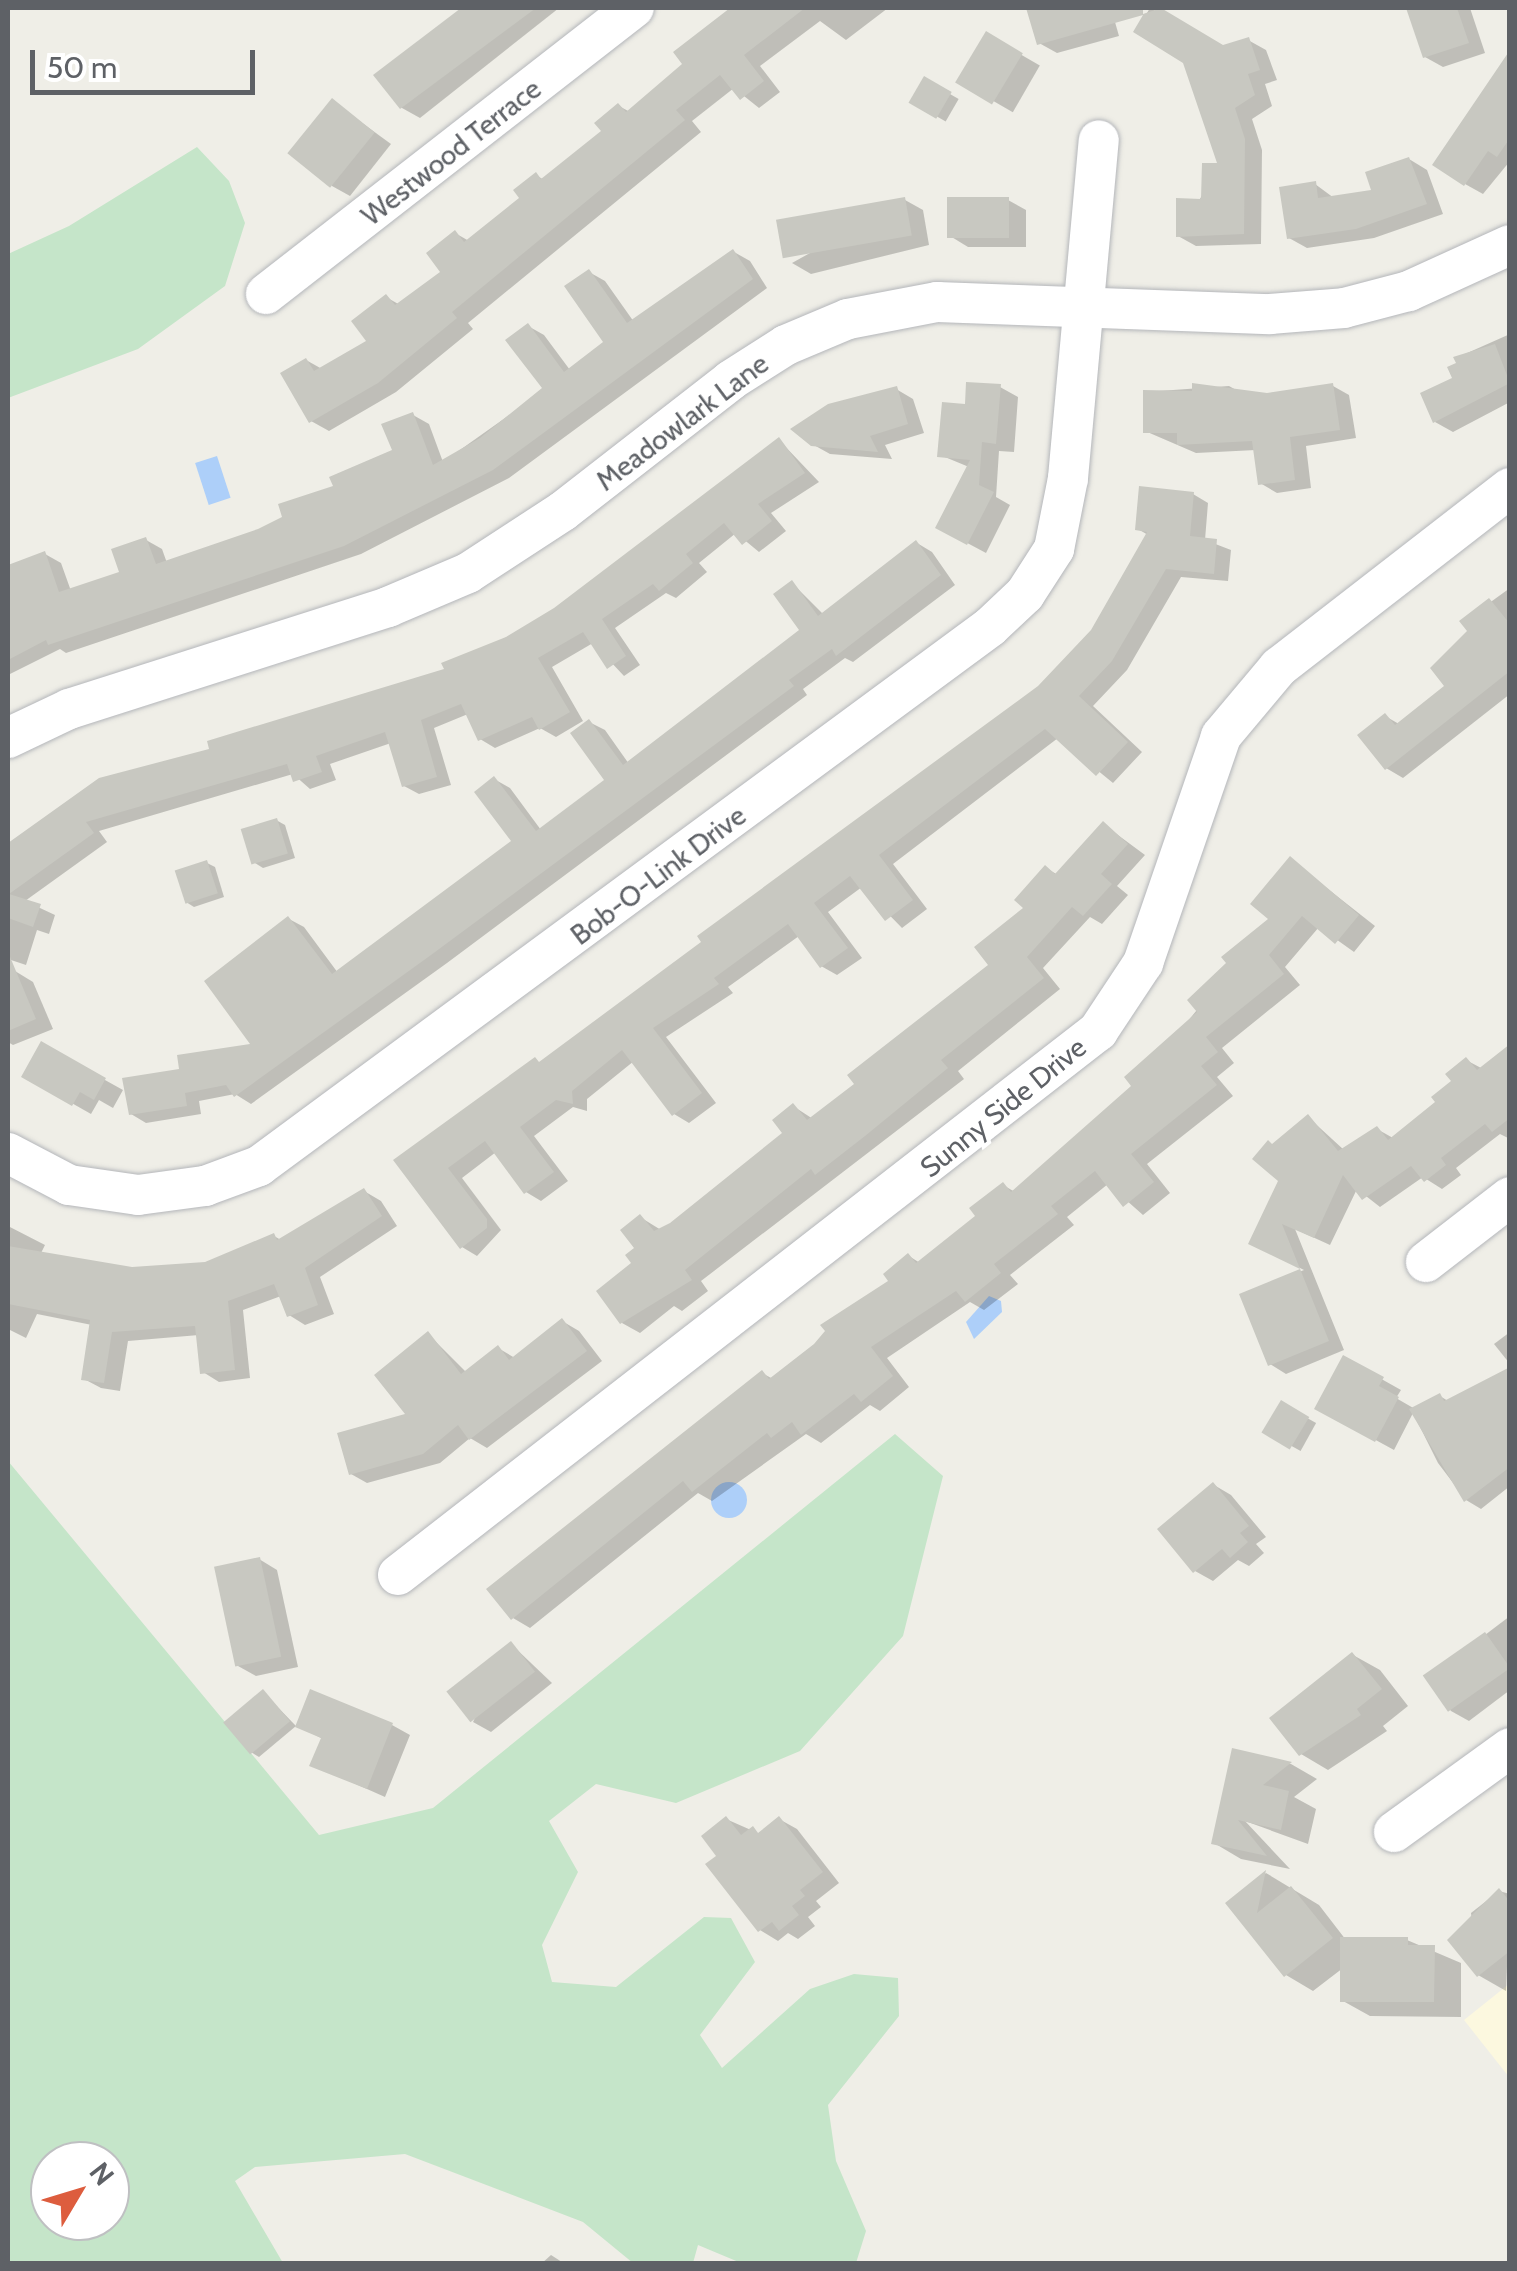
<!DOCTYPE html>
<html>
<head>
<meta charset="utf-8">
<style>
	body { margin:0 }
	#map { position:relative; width:1517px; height:2271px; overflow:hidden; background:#efeee7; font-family:Cabin,sans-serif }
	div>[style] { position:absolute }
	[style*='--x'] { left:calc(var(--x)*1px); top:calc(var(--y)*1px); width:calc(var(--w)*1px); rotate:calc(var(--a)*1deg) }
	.commercial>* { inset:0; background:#fcf8df }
	.green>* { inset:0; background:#c5e5c9 }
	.water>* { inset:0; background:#adcff9; transform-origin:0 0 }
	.round { border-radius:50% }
	.shadow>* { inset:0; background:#0003; transform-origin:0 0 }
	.building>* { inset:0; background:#c8c8c1; transform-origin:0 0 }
	.roads { filter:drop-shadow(0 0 2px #b4b6ba) drop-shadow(0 0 2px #b4b6ba) }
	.minor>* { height:40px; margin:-20px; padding:0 20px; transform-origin:20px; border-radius:20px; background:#fff }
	span { translate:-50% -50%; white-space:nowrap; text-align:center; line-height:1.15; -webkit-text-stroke:8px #fff; paint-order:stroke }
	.street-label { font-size:28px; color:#5e6166 }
	.frame { position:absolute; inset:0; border:10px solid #5e6166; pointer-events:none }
	.north { position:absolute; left:30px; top:2141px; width:100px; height:100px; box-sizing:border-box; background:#fff; border:2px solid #bfc0c2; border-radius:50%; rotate:52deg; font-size:28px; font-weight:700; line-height:40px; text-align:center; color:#5e6166 }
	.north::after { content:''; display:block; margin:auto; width:35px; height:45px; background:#dd5d3e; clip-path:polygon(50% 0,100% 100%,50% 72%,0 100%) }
	.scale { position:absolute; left:30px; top:50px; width:225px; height:45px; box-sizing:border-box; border:5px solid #5e6166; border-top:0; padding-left:12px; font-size:30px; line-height:35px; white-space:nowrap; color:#5e6166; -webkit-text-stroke:8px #fff; paint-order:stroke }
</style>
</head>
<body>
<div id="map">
	<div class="commercial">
		<i style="clip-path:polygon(1509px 1984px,1509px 2077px,1464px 2020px)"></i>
	</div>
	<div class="green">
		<i style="clip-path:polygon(197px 147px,229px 181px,245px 223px,225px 286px,138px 349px,8px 398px,8px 254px,69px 226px)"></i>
		<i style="clip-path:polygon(evenodd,895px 1434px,943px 1476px,903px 1636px,800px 1751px,676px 1803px,596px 1784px,549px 1821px,578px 1872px,542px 1945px,552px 1982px,616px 1987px,704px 1917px,731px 1918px,755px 1962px,700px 2035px,722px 2068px,810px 1989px,854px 1974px,898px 1978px,899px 2016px,828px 2105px,836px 2161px,866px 2231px,856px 2263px,741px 2263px,698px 2245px,693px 2263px,633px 2263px,583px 2222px,405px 2154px,255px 2167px,235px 2181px,283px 2263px,8px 2263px,8px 1461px,319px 1835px,433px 1808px,895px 1434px,50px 2161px,110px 2161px,110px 2221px,50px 2221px,50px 2161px)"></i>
	</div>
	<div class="water">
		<i style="left:217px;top:456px;width:44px;height:23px;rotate:72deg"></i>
		<i style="clip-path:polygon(989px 1296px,1001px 1301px,1002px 1312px,974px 1339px,966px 1322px)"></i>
		<i class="round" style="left:711px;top:1482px;width:36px;height:36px"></i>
	</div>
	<div class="shadow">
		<i style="clip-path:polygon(464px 8px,559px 8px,420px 118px,402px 108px,377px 76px)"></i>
		<i style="clip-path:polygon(734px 8px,888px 8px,846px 40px,820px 21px,760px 66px,780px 92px,759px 108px,734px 88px,692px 121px,701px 132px,468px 323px,473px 329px,396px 392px,329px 431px,311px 421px,306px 360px,322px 369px,370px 341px,386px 297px,400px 305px,444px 272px,455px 233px,469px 241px,522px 198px,536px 175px,544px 180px,604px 131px,619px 106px,630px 112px,686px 64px,677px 52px)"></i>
		<i style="clip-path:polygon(1048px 8px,1111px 8px,1119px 36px,1057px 53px,1039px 43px,1030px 12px)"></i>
		<i style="clip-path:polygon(1150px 8px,1223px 47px,1248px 40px,1266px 50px,1277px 80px,1265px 84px,1272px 106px,1252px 119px,1262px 150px,1261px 244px,1196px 246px,1178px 236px,1220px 165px,1185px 61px,1136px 31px)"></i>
		<i style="clip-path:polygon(1408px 8px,1470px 8px,1485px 53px,1443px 67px,1425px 57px)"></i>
		<i style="left:987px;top:35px;width:61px;height:54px;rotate:30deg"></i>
		<i style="left:924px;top:79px;width:40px;height:26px;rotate:30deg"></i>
		<i style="clip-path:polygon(1510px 80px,1510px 161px,1483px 194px,1465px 184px)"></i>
		<i style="clip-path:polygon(332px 101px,391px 144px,350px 196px,332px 186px)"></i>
		<i style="clip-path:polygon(1409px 159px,1427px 170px,1443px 214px,1374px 238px,1307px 248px,1289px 238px,1315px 184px,1334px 198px,1374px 192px)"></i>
		<i style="clip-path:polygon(905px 200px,923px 210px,929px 245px,811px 274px,792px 263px)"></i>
		<i style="clip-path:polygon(1008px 200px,1026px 210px,1026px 247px,968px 247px,950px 236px)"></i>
		<i style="clip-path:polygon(734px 252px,750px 261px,767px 288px,509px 478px,361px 554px,66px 653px,60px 649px,8px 675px,8px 583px,45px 554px,61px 563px,71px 591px,122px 574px,146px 540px,162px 549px,167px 563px,259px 531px,395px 452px,413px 415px,429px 424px,443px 462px,546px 389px,528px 326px,544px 335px,570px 370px,606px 343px,589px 272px,605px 281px,634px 322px)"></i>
		<i style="clip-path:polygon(1510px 334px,1510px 402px,1453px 432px,1435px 422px,1456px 379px,1456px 358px)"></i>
		<i style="clip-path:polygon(1229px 386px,1245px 395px,1267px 396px,1333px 386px,1349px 395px,1356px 438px,1306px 446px,1311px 488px,1277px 493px,1260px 483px,1256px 450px,1196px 453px,1145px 431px,1145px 392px)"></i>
		<i style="clip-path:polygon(1000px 387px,1018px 397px,1014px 452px,999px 451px,996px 497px,1010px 505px,986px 553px,956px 537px,969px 467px,940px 455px)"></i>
		<i style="clip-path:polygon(896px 389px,913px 399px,924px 433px,885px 445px,892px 459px,830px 454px,812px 444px)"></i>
		<i style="clip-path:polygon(779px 440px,819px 482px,771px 513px,786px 531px,759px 552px,736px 533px,699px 563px,707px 572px,676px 598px,666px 593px,615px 628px,640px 665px,624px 676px,593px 643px,552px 667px,583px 721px,556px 737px,540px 728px,495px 748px,480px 739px,468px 714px,434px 728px,451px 785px,419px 794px,404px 786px,391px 743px,330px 764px,336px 780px,310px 789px,293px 774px,99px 831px,107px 842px,25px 901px,55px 915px,49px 934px,37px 930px,26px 965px,8px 959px,8px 846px,100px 780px,213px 750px,447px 670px,556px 610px)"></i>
		<i style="clip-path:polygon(1193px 494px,1208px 503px,1205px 540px,1231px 550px,1228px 581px,1181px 577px,1127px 670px,1093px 706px,1142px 752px,1113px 783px,1058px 738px,893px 864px,927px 909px,902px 928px,862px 887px,828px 912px,862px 958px,837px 975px,821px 966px,799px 936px,728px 987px,733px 993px,666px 1037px,716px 1103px,689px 1123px,674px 1114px,634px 1061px,587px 1099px,587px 1111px,573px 1107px,534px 1136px,568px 1181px,541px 1201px,526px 1192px,496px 1152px,462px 1178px,501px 1230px,477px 1256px,462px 1247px,397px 1161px,542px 1064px,1039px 688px,1093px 631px,1148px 535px,1138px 529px)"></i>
		<i style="clip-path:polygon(917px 543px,932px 552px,955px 585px,853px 662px,845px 658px,803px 689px,807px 695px,447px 963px,251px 1104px,235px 1094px,199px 1101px,201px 1114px,146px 1123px,131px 1114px,182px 1071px,254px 1046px,289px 919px,304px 927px,338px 973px,514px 842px,494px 779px,510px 788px,541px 830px,607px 781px,589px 722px,605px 730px,629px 764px,803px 631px,792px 583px,824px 615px)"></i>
		<i style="clip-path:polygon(1510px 588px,1510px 694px,1403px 778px,1386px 768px,1385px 716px,1399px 724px,1448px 686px,1471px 631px,1463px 622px)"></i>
		<i style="clip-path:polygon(276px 820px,285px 825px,295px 858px,263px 868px,255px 863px)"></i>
		<i style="clip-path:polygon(1103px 824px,1145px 855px,1117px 886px,1128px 895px,1102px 924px,1090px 917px,1043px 968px,1060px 989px,958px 1071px,964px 1079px,701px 1281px,708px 1291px,682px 1311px,674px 1306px,640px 1333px,622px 1323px,640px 1217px,661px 1230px,671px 1225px,786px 1133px,793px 1106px,813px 1119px,858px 1084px,992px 965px,1046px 868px,1058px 875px)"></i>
		<i style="clip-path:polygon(1291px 860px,1375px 926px,1354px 952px,1319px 927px,1285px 967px,1300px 985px,1222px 1048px,1234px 1063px,1217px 1077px,1233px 1096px,1147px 1164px,1170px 1193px,1143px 1215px,1108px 1184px,1067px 1217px,1074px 1225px,1010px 1275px,1018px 1284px,984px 1310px,970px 1302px,887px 1358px,909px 1387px,880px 1411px,870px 1405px,821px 1443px,806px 1434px,712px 1501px,698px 1493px,530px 1628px,513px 1618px,762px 1373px,773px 1379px,892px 1281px,909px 1256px,920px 1263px,979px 1217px,1003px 1185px,1015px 1192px,1135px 1086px,1271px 919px)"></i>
		<i style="clip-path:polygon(207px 863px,215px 867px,224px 897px,194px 907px,186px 902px)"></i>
		<i style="clip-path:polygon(15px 971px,33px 982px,53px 1029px,13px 1045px,8px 1042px,8px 974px)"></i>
		<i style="clip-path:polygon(42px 1045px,123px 1090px,113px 1108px,99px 1100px,91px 1114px,24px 1076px)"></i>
		<i style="clip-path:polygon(1510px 1049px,1510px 1139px,1500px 1134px,1456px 1168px,1461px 1175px,1442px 1189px,1423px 1177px,1380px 1207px,1357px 1189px,1330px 1245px,1295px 1229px,1344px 1350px,1286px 1374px,1270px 1364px,1242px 1295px,1304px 1270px,1268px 1252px,1281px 1180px,1273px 1146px,1308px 1117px,1344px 1150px,1377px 1129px,1393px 1138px,1439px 1103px,1466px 1060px,1483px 1069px)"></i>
		<i style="clip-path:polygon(364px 1191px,381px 1201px,397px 1226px,320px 1277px,334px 1314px,305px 1325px,289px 1315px,281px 1296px,243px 1310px,250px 1378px,219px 1382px,203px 1372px,199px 1335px,128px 1341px,120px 1391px,101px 1388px,84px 1379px,92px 1325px,37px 1314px,26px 1338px,8px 1329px,8px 1226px,45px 1245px,40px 1255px,132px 1269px,205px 1265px,274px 1236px,281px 1240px)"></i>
		<i style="clip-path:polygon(562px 1321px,579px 1331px,602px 1361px,487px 1448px,470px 1438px,440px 1463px,367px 1483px,351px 1474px,409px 1416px,428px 1334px,467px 1373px,498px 1348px,515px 1358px)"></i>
		<i style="clip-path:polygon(1510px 1332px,1510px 1364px,1494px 1344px)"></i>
		<i style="clip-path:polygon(1344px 1358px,1401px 1390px,1396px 1398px,1415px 1409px,1440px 1396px,1448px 1401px,1510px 1369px,1510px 1486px,1481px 1509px,1466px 1500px,1438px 1463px,1413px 1413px,1394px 1450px,1317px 1408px)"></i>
		<i style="left:1282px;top:1404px;width:39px;height:32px;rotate:29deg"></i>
		<i style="clip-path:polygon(1214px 1485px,1231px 1495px,1266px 1537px,1256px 1544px,1264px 1553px,1249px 1566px,1238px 1560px,1213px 1581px,1195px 1571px)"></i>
		<i style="clip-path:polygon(259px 1559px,277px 1570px,298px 1667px,256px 1676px,238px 1666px)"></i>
		<i style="clip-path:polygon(1510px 1616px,1510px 1690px,1469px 1721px,1451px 1711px,1427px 1679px)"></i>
		<i style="clip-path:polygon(511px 1644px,552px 1683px,491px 1732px,473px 1722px)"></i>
		<i style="clip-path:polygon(1353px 1655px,1380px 1670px,1408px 1706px,1383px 1726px,1387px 1731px,1328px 1770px,1301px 1754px)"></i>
		<i style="clip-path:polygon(263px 1692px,296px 1726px,259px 1757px,251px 1752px)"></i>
		<i style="clip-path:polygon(392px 1725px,410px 1735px,385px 1797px,313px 1765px,323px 1739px,298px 1726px)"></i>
		<i style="clip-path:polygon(1233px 1751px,1291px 1764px,1317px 1779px,1294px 1797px,1316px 1809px,1308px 1844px,1245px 1821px,1290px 1869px,1241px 1859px,1214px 1843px)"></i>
		<i style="clip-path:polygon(726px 1819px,760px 1834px,779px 1819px,797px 1829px,839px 1883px,816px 1901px,821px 1907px,808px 1917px,815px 1926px,798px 1939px,788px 1933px,778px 1941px,760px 1930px,719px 1856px)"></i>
		<i style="clip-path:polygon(1266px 1873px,1319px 1905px,1346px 1940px,1407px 1940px,1461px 1963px,1461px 2017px,1370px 2016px,1343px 2001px,1343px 1968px,1313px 1991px,1286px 1975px,1228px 1903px)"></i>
		<i style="clip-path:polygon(1499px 1891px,1510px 1894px,1506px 1991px,1478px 1975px,1471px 1913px)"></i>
		<i style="clip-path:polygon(551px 2255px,565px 2264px,541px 2264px)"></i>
	</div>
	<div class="building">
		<i style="clip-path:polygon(461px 8px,536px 8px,400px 109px,373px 75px)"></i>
		<i style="clip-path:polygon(730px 8px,805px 8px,744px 55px,764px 81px,740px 100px,720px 75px,676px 110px,685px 120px,452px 312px,457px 318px,378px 383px,309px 423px,280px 373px,306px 358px,314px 371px,366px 341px,351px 321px,386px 294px,395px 305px,440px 272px,426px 253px,455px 230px,464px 242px,519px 198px,513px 190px,536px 172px,541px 179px,601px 131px,594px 123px,618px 103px,626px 112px,682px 64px,673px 52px)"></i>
		<i style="clip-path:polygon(1026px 8px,1143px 8px,1143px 14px,1161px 8px,1223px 45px,1249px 37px,1260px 70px,1248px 74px,1255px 95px,1235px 108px,1245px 139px,1244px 234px,1176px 237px,1176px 198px,1201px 199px,1202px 163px,1217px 163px,1183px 63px,1133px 32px,1143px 15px,1037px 45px)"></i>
		<i style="clip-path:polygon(1406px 8px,1457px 8px,1469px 43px,1423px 58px)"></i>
		<i style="left:986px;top:31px;width:43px;height:60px;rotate:31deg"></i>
		<i style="clip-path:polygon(1510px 50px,1510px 138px,1497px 157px,1488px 151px,1464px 186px,1432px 165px)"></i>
		<i style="left:924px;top:76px;width:32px;height:31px;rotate:30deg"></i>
		<i style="left:332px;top:98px;width:55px;height:71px;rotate:39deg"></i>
		<i style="clip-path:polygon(1409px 157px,1427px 204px,1356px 229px,1287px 239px,1279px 187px,1316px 181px,1318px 198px,1371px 190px,1365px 172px)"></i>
		<i style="left:905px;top:197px;width:39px;height:131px;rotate:80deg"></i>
		<i style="left:947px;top:197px;width:62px;height:41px"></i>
		<i style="clip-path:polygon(733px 249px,753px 279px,493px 470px,344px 546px,48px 645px,46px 640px,8px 660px,8px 565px,45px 551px,59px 592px,119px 572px,111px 549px,146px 537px,156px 564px,258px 529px,282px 517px,278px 504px,333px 486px,329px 477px,392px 450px,381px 424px,413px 412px,433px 465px,480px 438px,542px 388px,505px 340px,528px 323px,564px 372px,603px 342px,564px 286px,589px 269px,627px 323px)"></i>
		<i style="clip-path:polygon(1495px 344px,1510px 383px,1433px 423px,1420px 393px,1452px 378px,1447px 367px,1456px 363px,1453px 357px)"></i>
		<i style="clip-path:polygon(966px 382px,1001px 384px,996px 444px,982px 442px,979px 485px,994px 492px,967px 545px,935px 528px,970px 460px,937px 457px,942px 402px,965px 404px)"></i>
		<i style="clip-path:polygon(1192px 383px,1267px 393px,1333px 383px,1340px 430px,1290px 437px,1295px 480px,1258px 485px,1252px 441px,1177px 445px,1177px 433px,1143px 433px,1143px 390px,1192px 391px)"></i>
		<i style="clip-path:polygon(897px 386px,908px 424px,870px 436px,878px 452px,811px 446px,790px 429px,828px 404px)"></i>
		<i style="clip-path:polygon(779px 437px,805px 473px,758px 504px,772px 521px,742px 545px,724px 523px,686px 554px,693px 563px,659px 591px,653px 584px,602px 619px,626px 656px,607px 669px,583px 632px,538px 658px,570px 712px,539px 730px,532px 717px,478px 741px,461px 704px,421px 720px,437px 777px,402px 787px,385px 732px,316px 756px,322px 772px,293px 782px,287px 764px,86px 822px,94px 833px,9px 894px,41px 904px,33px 927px,8px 918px,8px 843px,99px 778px,209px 749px,207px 741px,444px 669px,441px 663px,506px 637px,554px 608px)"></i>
		<i style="clip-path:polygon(1139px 486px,1194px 492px,1190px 536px,1217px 539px,1214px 574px,1166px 569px,1112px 661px,1079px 696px,1128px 742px,1096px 776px,1045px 729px,879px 855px,913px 900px,885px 921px,850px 876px,814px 903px,848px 948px,820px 968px,788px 924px,714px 978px,719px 984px,653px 1028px,702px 1093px,672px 1116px,622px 1050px,572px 1091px,573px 1104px,556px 1100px,520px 1127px,554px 1172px,524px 1194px,485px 1141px,448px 1168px,487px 1219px,487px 1228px,460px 1249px,393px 1160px,535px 1057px,539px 1062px,701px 942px,697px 936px,1038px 686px,1091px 630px,1147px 532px,1135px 530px)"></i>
		<i style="clip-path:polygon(916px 540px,941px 575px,836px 656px,832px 649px,789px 680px,794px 686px,431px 955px,234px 1097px,226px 1085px,185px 1093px,187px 1106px,129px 1115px,122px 1078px,179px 1069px,177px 1055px,250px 1044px,204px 981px,288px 916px,332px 974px,511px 841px,474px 792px,494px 776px,536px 831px,604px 780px,570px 733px,589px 719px,623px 765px,799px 630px,773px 594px,792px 580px,818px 616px)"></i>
		<i style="clip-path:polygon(1489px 598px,1510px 624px,1510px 671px,1385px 770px,1357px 735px,1385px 713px,1395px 725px,1444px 686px,1430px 668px,1467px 631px,1459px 621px)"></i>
		<i style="left:277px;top:818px;width:37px;height:38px;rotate:73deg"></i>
		<i style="clip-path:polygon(1103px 821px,1128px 844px,1101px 874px,1112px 884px,1083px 916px,1072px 907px,1027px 957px,1044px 978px,941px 1060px,948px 1068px,865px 1136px,815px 1175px,811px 1169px,685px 1270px,692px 1280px,620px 1324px,596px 1291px,631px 1263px,625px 1255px,634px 1248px,620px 1230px,640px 1214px,654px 1231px,670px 1223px,782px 1133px,772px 1120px,793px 1103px,807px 1120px,854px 1084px,847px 1075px,988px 965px,974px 947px,1023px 908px,1014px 900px,1045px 865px,1055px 874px)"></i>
		<i style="clip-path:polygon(1290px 856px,1359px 915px,1335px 944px,1302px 916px,1269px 955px,1284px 974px,1206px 1037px,1218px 1052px,1201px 1066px,1217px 1085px,1131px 1154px,1154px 1182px,1123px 1207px,1095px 1171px,1051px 1206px,1058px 1214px,994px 1264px,1001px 1273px,965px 1302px,956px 1291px,871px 1347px,893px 1376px,861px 1402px,854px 1394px,801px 1435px,792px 1422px,771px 1438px,767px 1433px,692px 1492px,683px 1481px,511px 1620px,486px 1589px,762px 1370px,769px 1379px,814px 1344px,825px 1331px,820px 1325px,888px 1281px,883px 1274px,908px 1253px,916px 1263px,975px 1216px,969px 1208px,1003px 1182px,1011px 1192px,1131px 1086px,1124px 1077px,1197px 1012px,1187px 1000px,1226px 963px,1221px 957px,1268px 919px,1250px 904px)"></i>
		<i style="left:207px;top:860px;width:35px;height:34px;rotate:72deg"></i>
		<i style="clip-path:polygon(8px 952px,36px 1019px,8px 1031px)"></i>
		<i style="clip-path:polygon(41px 1041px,106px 1078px,94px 1100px,80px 1092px,72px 1106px,21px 1077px)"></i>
		<i style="clip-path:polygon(1510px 1044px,1510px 1118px,1492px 1132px,1485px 1124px,1441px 1158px,1446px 1165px,1424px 1182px,1411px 1166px,1362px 1200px,1343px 1175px,1314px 1238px,1282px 1224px,1329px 1341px,1268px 1366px,1239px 1294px,1300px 1269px,1248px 1244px,1278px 1181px,1252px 1159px,1268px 1140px,1272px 1144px,1308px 1114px,1338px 1151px,1377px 1126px,1388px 1140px,1435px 1102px,1431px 1097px,1451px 1081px,1445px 1074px,1466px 1057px,1477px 1070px)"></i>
		<i style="clip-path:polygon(364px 1188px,382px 1216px,305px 1268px,318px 1305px,287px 1317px,274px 1284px,228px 1301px,235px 1370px,200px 1374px,195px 1326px,112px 1332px,104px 1383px,81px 1380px,90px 1320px,8px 1304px,8px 1246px,132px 1267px,205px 1262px,274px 1233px,277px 1240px)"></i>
		<i style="clip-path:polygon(562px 1318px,587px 1351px,469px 1440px,458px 1425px,423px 1454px,349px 1475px,337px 1433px,405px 1414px,374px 1375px,428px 1331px,461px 1374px,498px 1345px,509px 1360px)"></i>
		<i style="clip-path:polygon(1343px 1355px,1384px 1377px,1379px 1386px,1399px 1397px,1375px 1442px,1314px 1409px)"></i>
		<i style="clip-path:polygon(1510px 1367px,1510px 1467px,1464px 1502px,1409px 1409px,1440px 1393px,1444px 1401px)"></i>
		<i style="left:1281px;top:1400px;width:33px;height:38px;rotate:31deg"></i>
		<i style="clip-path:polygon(1213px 1482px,1249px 1526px,1240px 1533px,1248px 1542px,1230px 1558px,1222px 1549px,1193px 1573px,1157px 1529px)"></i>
		<i style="left:260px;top:1557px;width:102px;height:47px;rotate:78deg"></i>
		<i style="left:1485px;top:1632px;width:44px;height:76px;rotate:55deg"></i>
		<i style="left:511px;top:1641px;width:39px;height:82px;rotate:52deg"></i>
		<i style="clip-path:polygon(1352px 1652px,1382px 1689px,1357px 1709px,1361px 1715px,1299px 1756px,1269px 1718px)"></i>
		<i style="left:263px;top:1689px;width:42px;height:52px;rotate:50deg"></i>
		<i style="clip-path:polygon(310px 1689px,393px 1723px,367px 1789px,309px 1766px,321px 1738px,295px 1727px)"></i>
		<i style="clip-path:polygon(1232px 1748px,1292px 1762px,1263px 1785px,1289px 1791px,1281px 1830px,1238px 1820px,1267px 1856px,1211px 1844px)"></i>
		<i style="clip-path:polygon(726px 1816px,741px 1835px,753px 1826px,758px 1833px,779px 1816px,823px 1872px,800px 1890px,805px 1896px,792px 1906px,799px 1915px,779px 1931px,772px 1922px,758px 1932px,705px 1864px,716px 1856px,701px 1836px)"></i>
		<i style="clip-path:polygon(1266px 1870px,1257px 1913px,1291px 1886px,1333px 1938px,1284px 1977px,1225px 1903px)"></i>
		<i style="clip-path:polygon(1499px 1888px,1510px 1902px,1510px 1951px,1477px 1977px,1447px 1940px)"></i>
		<i style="clip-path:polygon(1340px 1937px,1408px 1937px,1408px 1945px,1435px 1945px,1434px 2002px,1340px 2002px)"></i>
	</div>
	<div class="roads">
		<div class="minor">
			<i style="--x:266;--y:294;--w:466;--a:-37.9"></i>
			<i style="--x:8;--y:738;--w:68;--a:-25.4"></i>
			<i style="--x:69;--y:709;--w:335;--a:-17.7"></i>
			<i style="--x:388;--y:607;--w:87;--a:-23"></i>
			<i style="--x:468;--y:573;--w:113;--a:-33.1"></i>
			<i style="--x:563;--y:511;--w:213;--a:-37.9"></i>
			<i style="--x:731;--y:380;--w:65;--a:-32.5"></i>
			<i style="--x:786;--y:345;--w:67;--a:-22.8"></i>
			<i style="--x:848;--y:319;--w:91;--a:-10.8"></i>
			<i style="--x:937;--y:302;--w:333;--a:2.1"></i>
			<i style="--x:1270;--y:314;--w:74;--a:-4.6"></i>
			<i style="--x:1344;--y:308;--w:67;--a:-14.7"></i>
			<i style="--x:1409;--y:291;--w:111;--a:-24.5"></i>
			<i style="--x:8;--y:1153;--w:69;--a:27.7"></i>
			<i style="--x:69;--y:1185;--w:70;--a:8.2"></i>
			<i style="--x:138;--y:1195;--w:68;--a:-7.7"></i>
			<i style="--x:205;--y:1186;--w:58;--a:-20.3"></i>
			<i style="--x:259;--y:1166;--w:908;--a:-36.4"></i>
			<i style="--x:990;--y:627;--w:48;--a:-43.3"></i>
			<i style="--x:1025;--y:594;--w:54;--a:-57.2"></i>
			<i style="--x:1054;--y:549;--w:72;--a:-78.8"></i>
			<i style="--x:1068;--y:478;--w:339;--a:-84.8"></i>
			<i style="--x:1426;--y:1262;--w:106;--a:-37.7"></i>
			<i style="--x:398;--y:1575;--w:887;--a:-37.85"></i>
			<i style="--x:1098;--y:1031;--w:82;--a:-56.5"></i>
			<i style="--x:1143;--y:963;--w:240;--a:-71"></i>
			<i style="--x:1221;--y:736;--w:90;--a:-50"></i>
			<i style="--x:1279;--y:667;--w:292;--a:-37.8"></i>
			<i style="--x:1394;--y:1832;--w:143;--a:-35.9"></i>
		</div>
	</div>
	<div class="street-label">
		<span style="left:451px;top:152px;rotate:-38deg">Westwood Terrace</span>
		<span style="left:682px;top:422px;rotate:-37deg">Meadowlark Lane</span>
		<span style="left:658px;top:875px;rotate:-37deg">Bob-O-Link Drive</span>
		<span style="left:1003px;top:1107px;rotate:-39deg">Sunny Side Drive</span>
	</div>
	<div class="frame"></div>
	<div class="north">N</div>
	<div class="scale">50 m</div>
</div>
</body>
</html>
